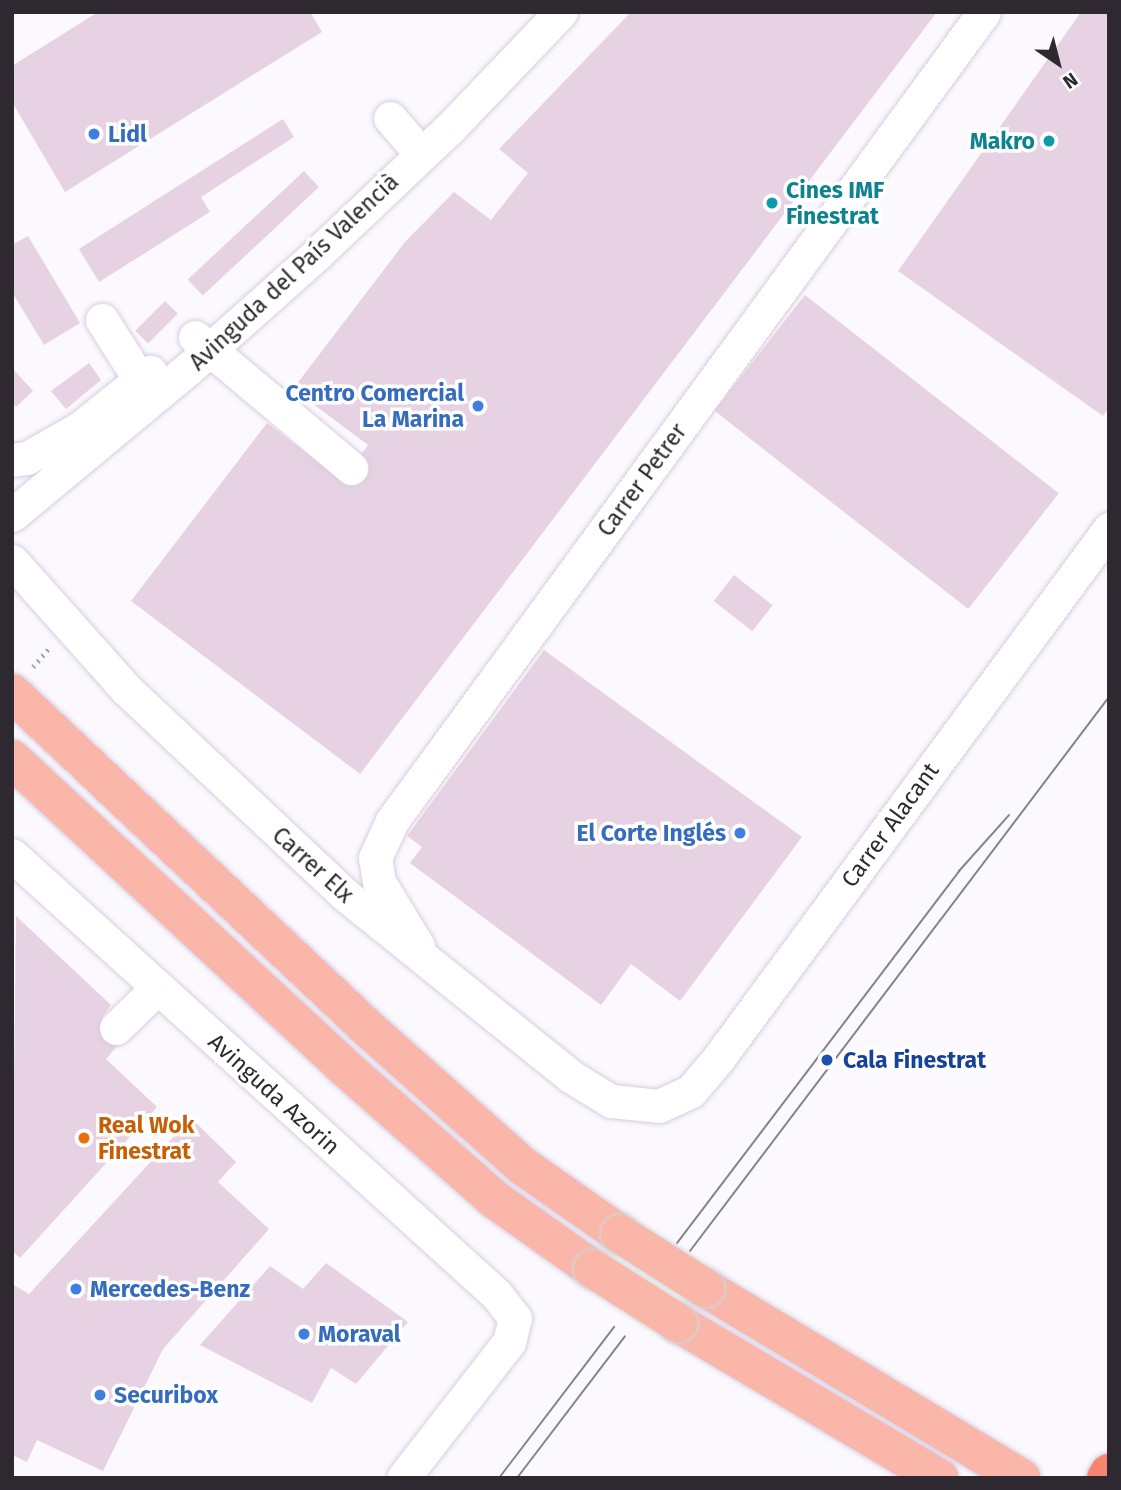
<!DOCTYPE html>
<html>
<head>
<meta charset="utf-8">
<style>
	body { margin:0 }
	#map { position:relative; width:1121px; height:1490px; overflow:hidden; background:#fbf9fd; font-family:"Fira Sans",sans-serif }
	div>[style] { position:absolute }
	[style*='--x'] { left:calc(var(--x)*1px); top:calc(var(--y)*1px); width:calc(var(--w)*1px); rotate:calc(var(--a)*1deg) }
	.building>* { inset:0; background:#e6d2e2; transform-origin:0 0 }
	.path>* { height:4.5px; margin-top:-2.25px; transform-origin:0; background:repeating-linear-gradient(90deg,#a8a5ab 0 2px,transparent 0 7px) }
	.roads { filter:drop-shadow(0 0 2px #d9cce1) drop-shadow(0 0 2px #d9cce1) }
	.minor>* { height:33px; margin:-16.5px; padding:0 16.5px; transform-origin:16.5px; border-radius:16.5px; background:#fff }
	.major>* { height:38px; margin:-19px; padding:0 19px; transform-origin:19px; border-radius:19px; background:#f9b6a9 }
	.highway>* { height:38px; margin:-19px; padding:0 19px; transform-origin:19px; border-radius:19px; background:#f5856f }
	.tram>* { height:2px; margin:-1px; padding:0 1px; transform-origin:1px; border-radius:1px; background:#868389 }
	.bridges { filter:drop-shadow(0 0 2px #d5d4d6) drop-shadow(0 0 2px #d5d4d6) }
	.major-bridge>* { height:38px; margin:-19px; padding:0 19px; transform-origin:19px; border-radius:19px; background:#f9b6a9 }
	.dots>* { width:19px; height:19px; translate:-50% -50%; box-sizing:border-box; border:4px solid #fff; border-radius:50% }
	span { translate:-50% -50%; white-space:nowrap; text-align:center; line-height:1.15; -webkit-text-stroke:7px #fff; paint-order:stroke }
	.shop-label { font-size:23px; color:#366cbe; font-weight:700 }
	.left { translate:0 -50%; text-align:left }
	.right { translate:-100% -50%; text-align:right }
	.culture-label { font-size:23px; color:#0d838f; font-weight:700 }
	.street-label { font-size:23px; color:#2e2931 }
	.transit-label { font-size:23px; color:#164399; font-weight:700 }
	.food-label { font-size:23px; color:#c56008; font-weight:700 }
	.frame { position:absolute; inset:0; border:14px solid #2e2931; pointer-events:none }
	.north { position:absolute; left:1023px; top:28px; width:70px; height:70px; -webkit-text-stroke:5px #fff; paint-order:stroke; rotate:145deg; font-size:19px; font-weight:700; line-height:28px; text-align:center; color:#2e2931 }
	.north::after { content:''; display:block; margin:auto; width:24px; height:32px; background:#2e2931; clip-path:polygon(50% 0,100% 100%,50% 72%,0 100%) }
</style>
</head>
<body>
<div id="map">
	<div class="building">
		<i style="clip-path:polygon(98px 12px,310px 12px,322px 32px,65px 192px,12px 102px,12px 66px)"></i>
		<i style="clip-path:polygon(631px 12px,937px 12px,360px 774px,131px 601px,267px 423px,342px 481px,368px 445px,293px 389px,405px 242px,454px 192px,491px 220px,528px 173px,499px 149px)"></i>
		<i style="clip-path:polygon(1081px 12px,1109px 12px,1109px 408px,1103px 416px,898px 271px)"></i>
		<i style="clip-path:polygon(283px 119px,294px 137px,201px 197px,210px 212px,99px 282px,79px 249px)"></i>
		<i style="left:304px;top:171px;width:22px;height:159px;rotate:47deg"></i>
		<i style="clip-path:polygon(28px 236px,80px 323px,44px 345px,12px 292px,12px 245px)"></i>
		<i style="left:805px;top:295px;width:322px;height:147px;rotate:38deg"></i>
		<i style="left:165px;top:301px;width:18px;height:42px;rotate:45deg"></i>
		<i style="clip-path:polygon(89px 363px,101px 380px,66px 409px,51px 391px)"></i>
		<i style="clip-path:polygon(12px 368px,33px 391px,16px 407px,12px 402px)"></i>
		<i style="left:734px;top:575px;width:49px;height:33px;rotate:38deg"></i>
		<i style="clip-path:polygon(544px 650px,802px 837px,680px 1001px,631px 964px,601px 1005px,410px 863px,422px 847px,407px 836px)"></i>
		<i style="clip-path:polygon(16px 916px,111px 1005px,102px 1018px,126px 1036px,106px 1059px,157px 1107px,20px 1258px,12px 1251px)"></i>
		<i style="clip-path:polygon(191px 1118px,236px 1162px,218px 1182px,269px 1229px,163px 1349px,103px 1471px,37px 1440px,27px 1462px,12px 1455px,12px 1284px,29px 1294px)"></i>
		<i style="clip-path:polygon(326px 1263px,408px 1322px,356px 1384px,331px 1368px,312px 1403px,200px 1345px,270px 1266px,303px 1289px)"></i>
	</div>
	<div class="path">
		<i style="--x:33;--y:667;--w:26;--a:-50"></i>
	</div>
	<div class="roads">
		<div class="minor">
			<i style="--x:390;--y:118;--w:29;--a:49"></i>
			<i style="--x:102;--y:320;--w:71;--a:57.7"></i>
			<i style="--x:195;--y:337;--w:204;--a:40"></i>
			<i style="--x:12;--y:460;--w:15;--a:-8"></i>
			<i style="--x:27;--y:458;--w:61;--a:-29.5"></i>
			<i style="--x:80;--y:428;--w:90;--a:-38.7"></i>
			<i style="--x:12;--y:515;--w:229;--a:-39.7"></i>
			<i style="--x:188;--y:369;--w:174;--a:-41.7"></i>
			<i style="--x:318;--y:253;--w:183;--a:-43.5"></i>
			<i style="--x:451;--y:127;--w:159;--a:-46.3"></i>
			<i style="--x:12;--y:561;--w:171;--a:48.3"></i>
			<i style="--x:126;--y:689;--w:299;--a:43.2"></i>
			<i style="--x:344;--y:894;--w:290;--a:38.8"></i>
			<i style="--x:570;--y:1076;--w:48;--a:31.4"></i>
			<i style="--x:611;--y:1101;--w:48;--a:5.9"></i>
			<i style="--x:659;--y:1106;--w:35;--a:-25"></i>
			<i style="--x:691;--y:1091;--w:42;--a:-49.8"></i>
			<i style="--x:718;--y:1059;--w:659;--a:-53.58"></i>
			<i style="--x:12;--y:855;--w:653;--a:42.21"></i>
			<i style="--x:496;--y:1294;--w:31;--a:52"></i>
			<i style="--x:515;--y:1318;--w:25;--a:104"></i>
			<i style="--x:509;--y:1342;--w:172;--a:127.9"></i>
			<i style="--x:418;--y:946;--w:75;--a:-121.4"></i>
			<i style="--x:379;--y:882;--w:24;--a:-99"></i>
			<i style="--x:375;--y:858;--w:41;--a:-65.3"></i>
			<i style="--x:392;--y:821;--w:1002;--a:-53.8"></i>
			<i style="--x:116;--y:1028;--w:57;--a:-44.3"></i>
		</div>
		<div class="major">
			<i style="--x:12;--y:693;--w:484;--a:43.3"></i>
			<i style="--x:364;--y:1025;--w:214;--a:41.6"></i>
			<i style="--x:524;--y:1167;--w:117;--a:34.9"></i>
			<i style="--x:12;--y:759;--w:449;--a:42.8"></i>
			<i style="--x:341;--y:1064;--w:204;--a:41.4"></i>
			<i style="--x:494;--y:1199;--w:121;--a:35.3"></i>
			<i style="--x:705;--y:1288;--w:369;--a:31"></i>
			<i style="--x:678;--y:1323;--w:304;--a:30.7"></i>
		</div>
		<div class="highway">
			<i style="--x:1106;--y:1478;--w:6;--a:-59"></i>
		</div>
	</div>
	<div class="tram">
		<i style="--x:677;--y:1243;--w:467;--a:-52.8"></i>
		<i style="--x:959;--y:871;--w:75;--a:-48.2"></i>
		<i style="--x:690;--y:1251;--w:695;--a:-52.9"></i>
		<i style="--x:499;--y:1478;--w:190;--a:-52.7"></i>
		<i style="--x:517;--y:1478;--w:178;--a:-52.7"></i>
	</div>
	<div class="bridges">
		<div class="major-bridge">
			<i style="--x:620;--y:1234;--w:101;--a:32.4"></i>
			<i style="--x:593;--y:1269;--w:101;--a:32.4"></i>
		</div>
	</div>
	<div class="dots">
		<i style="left:94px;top:134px;background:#3f7fe0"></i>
		<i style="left:1049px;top:141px;background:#0f9aa8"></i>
		<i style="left:772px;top:203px;background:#0f9aa8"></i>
		<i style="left:478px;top:406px;background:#3f7fe0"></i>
		<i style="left:740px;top:833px;background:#3f7fe0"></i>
		<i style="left:827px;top:1060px;background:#1a4fb4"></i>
		<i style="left:84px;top:1138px;background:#e8710a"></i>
		<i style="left:76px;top:1289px;background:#3f7fe0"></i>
		<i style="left:304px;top:1334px;background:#3f7fe0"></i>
		<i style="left:100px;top:1395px;background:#3f7fe0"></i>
	</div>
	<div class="shop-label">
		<span class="left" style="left:108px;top:134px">Lidl</span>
		<span class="right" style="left:464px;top:406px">Centro Comercial<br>La Marina</span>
		<span class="right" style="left:726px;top:833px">El Corte Inglés</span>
		<span class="left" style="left:90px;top:1289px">Mercedes-Benz</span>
		<span class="left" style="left:318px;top:1334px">Moraval</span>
		<span class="left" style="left:114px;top:1395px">Securibox</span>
	</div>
	<div class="culture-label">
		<span class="right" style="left:1035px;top:141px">Makro</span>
		<span class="left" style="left:786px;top:203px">Cines IMF<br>Finestrat</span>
	</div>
	<div class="street-label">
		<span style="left:294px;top:272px;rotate:-43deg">Avinguda del País Valencià</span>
		<span style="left:642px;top:480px;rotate:-54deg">Carrer Petrer</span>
		<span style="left:890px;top:825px;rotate:-54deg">Carrer Alacant</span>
		<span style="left:313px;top:865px;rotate:42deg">Carrer Elx</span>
		<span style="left:274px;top:1094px;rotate:42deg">Avinguda Azorin</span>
	</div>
	<div class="transit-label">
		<span class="left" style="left:843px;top:1060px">Cala Finestrat</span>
	</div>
	<div class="food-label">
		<span class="left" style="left:98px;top:1138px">Real Wok<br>Finestrat</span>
	</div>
	<div class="frame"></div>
	<div class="north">N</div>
</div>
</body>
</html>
